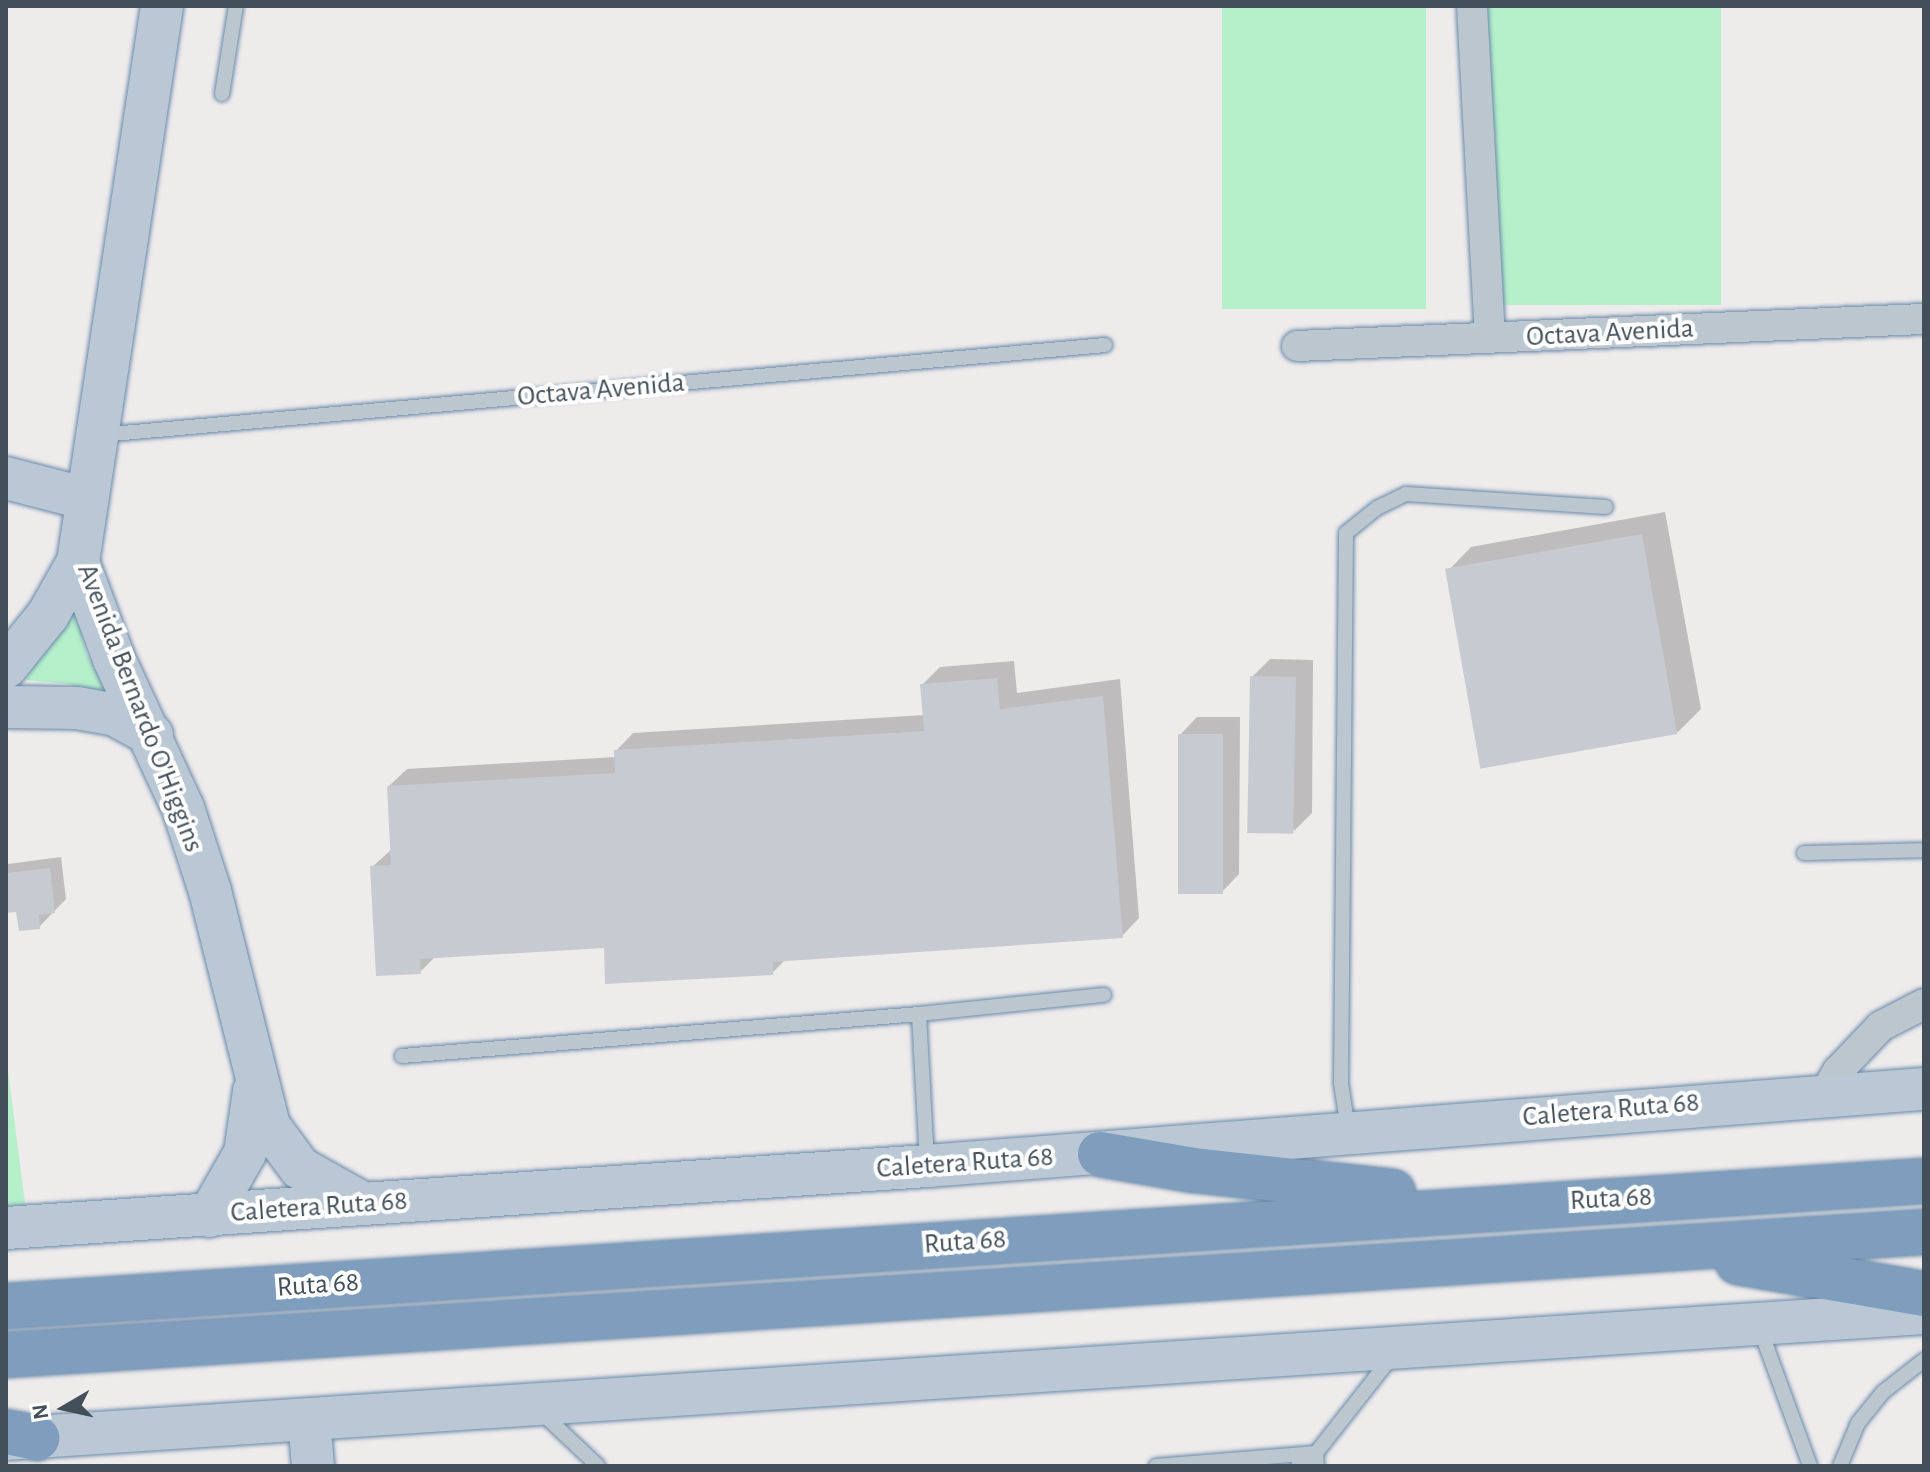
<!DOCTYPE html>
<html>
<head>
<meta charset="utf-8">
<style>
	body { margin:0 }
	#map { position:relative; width:1930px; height:1472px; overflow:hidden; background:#eeebeb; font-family:"Alegreya Sans",sans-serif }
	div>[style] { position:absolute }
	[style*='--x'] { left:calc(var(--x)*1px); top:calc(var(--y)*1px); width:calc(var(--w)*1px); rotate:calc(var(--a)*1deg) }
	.green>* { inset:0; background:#b5f0cb; transform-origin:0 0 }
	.shadow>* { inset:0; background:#0003 }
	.building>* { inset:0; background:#c7cad1; transform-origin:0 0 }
	.roads { filter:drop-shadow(0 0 2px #6a89a9) drop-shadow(0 0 2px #6a89a9) }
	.lane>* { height:14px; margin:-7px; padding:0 7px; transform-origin:7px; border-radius:7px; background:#bbc6cf }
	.street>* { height:30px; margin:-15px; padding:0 15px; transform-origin:15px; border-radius:15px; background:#bbc6cf }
	.secondary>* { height:42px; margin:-21px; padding:0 21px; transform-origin:21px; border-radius:21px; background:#bac7d4 }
	.highway>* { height:44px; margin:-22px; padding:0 22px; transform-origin:22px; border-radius:22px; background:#7f9ebe }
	span { translate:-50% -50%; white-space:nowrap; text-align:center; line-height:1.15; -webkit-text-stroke:8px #fff; paint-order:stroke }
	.street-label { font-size:28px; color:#434f59 }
	.frame { position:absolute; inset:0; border:8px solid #434f59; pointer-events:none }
	.north { position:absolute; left:24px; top:1368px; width:80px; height:80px; -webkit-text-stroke:6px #fff; paint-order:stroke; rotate:261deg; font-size:22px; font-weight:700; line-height:32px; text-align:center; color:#434f59 }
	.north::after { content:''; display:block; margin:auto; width:28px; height:36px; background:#434f59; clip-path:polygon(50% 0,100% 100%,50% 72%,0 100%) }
</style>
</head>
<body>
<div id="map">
	<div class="green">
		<i style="left:1222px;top:6px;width:204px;height:303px"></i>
		<i style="left:1487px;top:6px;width:234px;height:299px"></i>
		<i style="clip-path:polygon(75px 608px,87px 655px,110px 697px,69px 684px,25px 680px)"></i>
		<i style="clip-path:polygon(6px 1055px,26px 1211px,6px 1212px)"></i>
	</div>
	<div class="shadow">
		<i style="clip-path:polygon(1665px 512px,1701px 709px,1678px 732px,1448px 571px,1471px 547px)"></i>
		<i style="clip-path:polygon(1270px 659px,1313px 660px,1312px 813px,1294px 831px,1252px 677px)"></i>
		<i style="clip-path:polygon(1014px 661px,1017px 693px,1120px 679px,1139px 918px,1122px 936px,786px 959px,772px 973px,606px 946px,436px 956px,420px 972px,372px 867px,392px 849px,389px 786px,407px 769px,616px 757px,616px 751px,633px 733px,925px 715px,922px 685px,940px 667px)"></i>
		<i style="clip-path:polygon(1197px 717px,1240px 717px,1239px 874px,1222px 892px,1180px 735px)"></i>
		<i style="clip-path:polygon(61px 857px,66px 899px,39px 927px,18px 910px,6px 911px,8px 864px)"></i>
	</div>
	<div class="building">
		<i style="left:1642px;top:534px;width:203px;height:200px;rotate:80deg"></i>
		<i style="left:1250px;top:676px;width:46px;height:157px;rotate:1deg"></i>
		<i style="clip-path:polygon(997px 678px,1000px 709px,1103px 696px,1123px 938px,773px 962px,773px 975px,605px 984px,604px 948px,420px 959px,421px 974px,376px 976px,370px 866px,391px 865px,387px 786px,615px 773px,614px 750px,924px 731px,920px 684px)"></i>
		<i style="left:1178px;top:734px;width:45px;height:160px"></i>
		<i style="clip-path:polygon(50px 868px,55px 913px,39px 915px,40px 929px,19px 931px,16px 912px,6px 913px,6px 873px)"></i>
	</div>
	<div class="roads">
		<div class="lane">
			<i style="--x:222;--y:94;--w:89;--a:-81"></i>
			<i style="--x:101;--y:435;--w:1008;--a:-5.12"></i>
			<i style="--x:1804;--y:853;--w:120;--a:-1.4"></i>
			<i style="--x:402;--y:1056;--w:519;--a:-4.64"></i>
			<i style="--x:1348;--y:1129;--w:47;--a:-98.7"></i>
			<i style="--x:1341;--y:1083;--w:550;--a:-89.48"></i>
			<i style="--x:1346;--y:533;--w:40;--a:-39"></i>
			<i style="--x:1377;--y:508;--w:32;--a:-26"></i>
			<i style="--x:1406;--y:494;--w:200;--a:3.7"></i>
			<i style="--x:927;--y:1162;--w:148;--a:-93.1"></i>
			<i style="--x:919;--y:1014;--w:186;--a:-5.9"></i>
			<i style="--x:1760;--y:1329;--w:146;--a:69.9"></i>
			<i style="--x:542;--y:1413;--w:77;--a:43.4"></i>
			<i style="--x:1156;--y:1466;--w:161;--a:-4.6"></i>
			<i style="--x:1316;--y:1453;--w:13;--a:86"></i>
			<i style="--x:1298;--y:1466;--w:22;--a:-36"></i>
			<i style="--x:1316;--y:1453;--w:126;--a:-51.8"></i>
			<i style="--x:1840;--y:1466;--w:47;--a:-67.3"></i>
			<i style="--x:1858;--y:1423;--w:40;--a:-51"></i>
			<i style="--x:1883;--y:1392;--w:52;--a:-38"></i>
		</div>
		<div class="street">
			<i style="--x:1472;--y:6;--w:332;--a:86.9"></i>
			<i style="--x:1297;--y:346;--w:628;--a:-2.47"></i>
			<i style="--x:1824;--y:1095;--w:28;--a:-60"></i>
			<i style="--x:1838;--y:1071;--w:62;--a:-46.3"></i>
			<i style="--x:1881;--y:1026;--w:48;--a:-27.1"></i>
		</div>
		<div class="secondary">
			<i style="--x:162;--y:6;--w:562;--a:98.59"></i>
			<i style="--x:78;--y:562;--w:103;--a:69.6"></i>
			<i style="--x:114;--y:659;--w:164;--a:65.2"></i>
			<i style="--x:183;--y:808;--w:87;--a:72"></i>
			<i style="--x:210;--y:891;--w:242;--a:75.9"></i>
			<i style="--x:269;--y:1126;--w:52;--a:53.6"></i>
			<i style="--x:300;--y:1168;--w:71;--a:29.4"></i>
			<i style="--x:6;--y:478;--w:84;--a:14.5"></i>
			<i style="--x:6;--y:667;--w:67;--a:-51.1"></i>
			<i style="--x:48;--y:615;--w:61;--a:-60.5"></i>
			<i style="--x:6;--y:707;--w:71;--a:0.8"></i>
			<i style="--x:77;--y:708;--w:39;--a:10"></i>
			<i style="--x:115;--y:715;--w:42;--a:28.4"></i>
			<i style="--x:209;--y:1216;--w:73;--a:-60.3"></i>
			<i style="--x:245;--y:1153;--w:63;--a:-81.7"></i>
			<i style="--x:6;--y:1228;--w:923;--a:-3.85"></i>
			<i style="--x:927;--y:1166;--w:1000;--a:-4.42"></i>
			<i style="--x:309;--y:1420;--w:46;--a:85"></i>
			<i style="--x:6;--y:1439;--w:1922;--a:-3.76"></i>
		</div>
		<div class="highway">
			<i style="--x:1100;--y:1154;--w:95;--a:9.7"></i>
			<i style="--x:1194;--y:1170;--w:200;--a:6.3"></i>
			<i style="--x:1738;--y:1262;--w:189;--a:9.8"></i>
			<i style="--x:6;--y:1306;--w:1922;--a:-3.73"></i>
			<i style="--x:6;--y:1355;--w:1922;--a:-3.67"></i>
			<i style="--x:6;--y:1432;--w:32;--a:11"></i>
		</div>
	</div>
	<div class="street-label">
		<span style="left:1610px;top:333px;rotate:-3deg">Octava Avenida</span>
		<span style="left:601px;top:390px;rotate:-5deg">Octava Avenida</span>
		<span style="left:140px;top:708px;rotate:69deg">Avenida Bernardo O'Higgins</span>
		<span style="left:1611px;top:1110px;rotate:-5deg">Caletera Ruta 68</span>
		<span style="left:965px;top:1163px;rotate:-4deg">Caletera Ruta 68</span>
		<span style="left:1611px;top:1199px;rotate:-3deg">Ruta 68</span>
		<span style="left:319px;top:1207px;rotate:-4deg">Caletera Ruta 68</span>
		<span style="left:965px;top:1242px;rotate:-4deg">Ruta 68</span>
		<span style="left:318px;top:1285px;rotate:-4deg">Ruta 68</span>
	</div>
	<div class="frame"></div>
	<div class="north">N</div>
</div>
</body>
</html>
